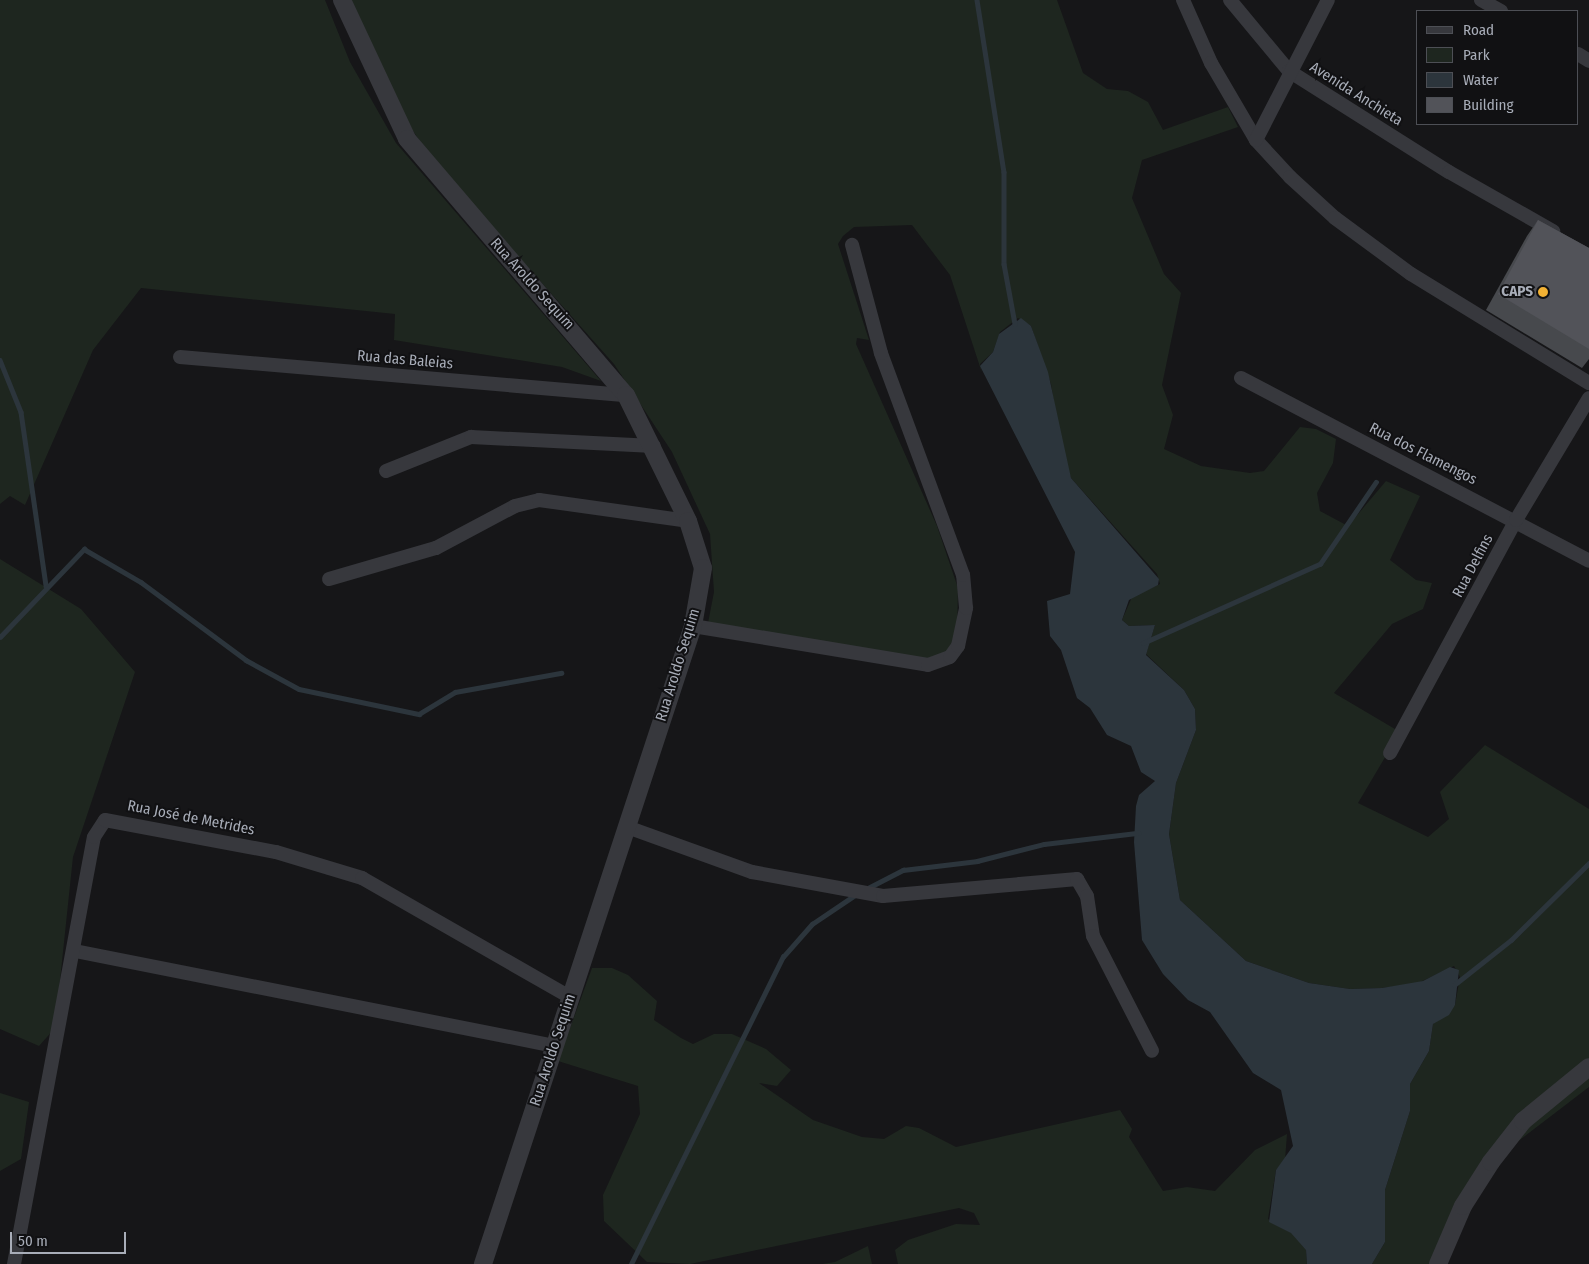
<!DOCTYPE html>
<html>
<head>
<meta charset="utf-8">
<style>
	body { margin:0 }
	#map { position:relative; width:1589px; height:1264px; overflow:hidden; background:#161618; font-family:"Fira Sans Condensed",sans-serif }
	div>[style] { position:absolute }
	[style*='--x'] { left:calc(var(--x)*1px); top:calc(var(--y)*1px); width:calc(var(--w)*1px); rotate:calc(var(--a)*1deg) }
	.green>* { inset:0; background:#1e261f }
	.water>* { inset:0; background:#2c353c }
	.stream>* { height:4.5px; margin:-2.25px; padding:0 2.25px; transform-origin:2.25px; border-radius:2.25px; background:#2c353c }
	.minor>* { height:14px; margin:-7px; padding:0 7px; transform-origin:7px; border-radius:7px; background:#37383d }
	.tertiary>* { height:18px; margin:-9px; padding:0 9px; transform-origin:9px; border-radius:9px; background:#37383d }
	.wall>* { inset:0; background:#47494d }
	.building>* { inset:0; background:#525359 }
	.dots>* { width:14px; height:14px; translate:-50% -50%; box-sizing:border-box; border:2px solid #111113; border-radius:50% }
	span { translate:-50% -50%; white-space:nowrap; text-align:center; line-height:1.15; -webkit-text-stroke:4px #111113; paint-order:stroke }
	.street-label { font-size:15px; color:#a8adb8 }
	.poi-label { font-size:15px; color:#a8adb8; font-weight:700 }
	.right { translate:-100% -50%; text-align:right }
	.legend { position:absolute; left:1416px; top:10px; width:162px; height:115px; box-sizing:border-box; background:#111113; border:1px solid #4d4f55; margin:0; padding:6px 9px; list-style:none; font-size:15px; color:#a8adb8 }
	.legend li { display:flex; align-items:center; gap:10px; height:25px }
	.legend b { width:25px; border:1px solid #4d4f55 }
	.scale { position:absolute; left:10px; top:1232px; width:116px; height:22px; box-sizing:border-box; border:2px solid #a8adb8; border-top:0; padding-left:6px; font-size:15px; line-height:18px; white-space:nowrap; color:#a8adb8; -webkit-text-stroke:4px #111113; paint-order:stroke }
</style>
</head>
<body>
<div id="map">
	<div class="green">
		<i style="clip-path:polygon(0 0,325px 0,350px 62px,396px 143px,601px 381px,562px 367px,394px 340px,395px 314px,141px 288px,93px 350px,25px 505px,10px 496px,0 504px)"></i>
		<i style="clip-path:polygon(348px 0,1057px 0,1083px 73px,1107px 89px,1128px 91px,1148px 102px,1163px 130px,1228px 107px,1238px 127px,1142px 160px,1132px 198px,1164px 274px,1181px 293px,1162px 385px,1173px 415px,1164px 449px,1201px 466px,1250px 473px,1264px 471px,1300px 427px,1316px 429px,1336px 439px,1333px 463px,1317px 493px,1320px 511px,1348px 526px,1386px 481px,1420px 496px,1390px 560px,1416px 580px,1432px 583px,1423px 609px,1392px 624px,1334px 693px,1400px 732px,1358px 803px,1428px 837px,1449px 819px,1440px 792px,1485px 745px,1589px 809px,1589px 1087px,1500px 1155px,1438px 1264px,1372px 1264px,1385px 1242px,1385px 1190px,1410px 1111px,1410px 1084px,1429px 1051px,1433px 1024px,1455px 1005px,1460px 977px,1454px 966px,1416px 984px,1382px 988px,1350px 989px,1309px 983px,1246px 961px,1180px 900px,1169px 834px,1176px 783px,1196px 730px,1195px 709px,1184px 690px,1146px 654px,1155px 625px,1129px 626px,1122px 620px,1132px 597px,1160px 584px,1157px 574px,1071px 478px,1062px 452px,1051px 384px,1031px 326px,1018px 318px,1000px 332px,993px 352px,980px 364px,982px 373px,950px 275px,912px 225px,854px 227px,843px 236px,838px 244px,869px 340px,857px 338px,856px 344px,937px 526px,958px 588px,957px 639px,938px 663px,708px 623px,714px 592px,710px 534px,672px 452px,614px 364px,435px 163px,406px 121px)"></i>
		<i style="clip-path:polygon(0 559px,81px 609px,135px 672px,73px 857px,55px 1028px,39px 1046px,0 1029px)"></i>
		<i style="clip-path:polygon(592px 968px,612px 968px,628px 975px,657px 1001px,654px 1020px,681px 1038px,693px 1044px,714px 1034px,732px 1034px,766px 1049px,791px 1070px,777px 1086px,759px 1083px,813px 1120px,862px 1137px,884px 1139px,906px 1126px,919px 1128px,956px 1147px,1120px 1110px,1132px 1129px,1129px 1137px,1163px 1191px,1187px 1187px,1215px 1191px,1255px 1150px,1287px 1134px,1285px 1160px,1276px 1170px,1268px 1219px,1292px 1233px,1306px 1249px,1307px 1264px,898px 1264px,895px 1250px,908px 1240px,956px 1224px,980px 1225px,974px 1213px,959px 1208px,690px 1264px,647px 1262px,604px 1221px,603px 1195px,640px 1114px,638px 1086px,558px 1061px)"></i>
		<i style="clip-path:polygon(0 1093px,29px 1102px,21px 1159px,0 1171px)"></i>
		<i style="clip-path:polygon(868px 1246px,872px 1264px,822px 1264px,835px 1262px)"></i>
	</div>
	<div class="water">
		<i style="clip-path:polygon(1021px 318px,1031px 326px,1048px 372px,1071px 478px,1159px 579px,1158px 585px,1129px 600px,1122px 620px,1129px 626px,1155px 625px,1146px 655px,1184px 690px,1195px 709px,1196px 730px,1176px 783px,1169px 834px,1180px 900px,1246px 961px,1309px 983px,1350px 989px,1382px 988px,1423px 981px,1450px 967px,1459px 970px,1455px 1005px,1449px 1015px,1433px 1024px,1429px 1051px,1410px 1084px,1410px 1111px,1385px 1190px,1385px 1242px,1372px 1264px,1307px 1264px,1306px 1250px,1291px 1233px,1269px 1222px,1276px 1170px,1293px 1146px,1281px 1090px,1253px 1073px,1210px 1012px,1188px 1000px,1163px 974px,1142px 940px,1134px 842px,1136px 806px,1139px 795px,1155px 781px,1141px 772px,1131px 746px,1107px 735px,1090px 708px,1077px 698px,1061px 650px,1050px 636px,1047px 601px,1070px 594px,1075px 552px,980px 366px,993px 352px,999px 334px)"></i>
	</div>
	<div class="stream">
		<i style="--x:977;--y:0;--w:174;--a:81.1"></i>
		<i style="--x:1004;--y:172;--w:92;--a:90"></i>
		<i style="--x:1004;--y:264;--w:61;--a:79.6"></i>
		<i style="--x:0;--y:360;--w:56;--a:68"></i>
		<i style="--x:21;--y:412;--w:176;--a:81.8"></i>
		<i style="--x:0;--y:637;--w:122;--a:-46.3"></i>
		<i style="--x:84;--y:549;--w:66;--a:30.1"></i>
		<i style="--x:141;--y:582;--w:131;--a:36.6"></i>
		<i style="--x:246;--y:660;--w:60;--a:28.7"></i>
		<i style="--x:299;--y:689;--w:123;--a:11.8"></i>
		<i style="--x:419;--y:714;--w:42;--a:-31.4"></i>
		<i style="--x:455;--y:692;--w:108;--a:-10.2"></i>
		<i style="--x:1143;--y:643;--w:194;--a:-24.1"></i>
		<i style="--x:1320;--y:564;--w:99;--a:-55.7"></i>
		<i style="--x:866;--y:889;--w:42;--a:-27.2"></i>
		<i style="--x:903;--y:870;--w:75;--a:-6.9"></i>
		<i style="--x:977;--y:861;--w:69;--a:-14.2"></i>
		<i style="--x:1044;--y:844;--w:95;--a:-6.7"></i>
		<i style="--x:1454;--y:985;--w:73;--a:-38.3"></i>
		<i style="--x:1511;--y:940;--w:110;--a:-44.6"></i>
		<i style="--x:631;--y:1264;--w:343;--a:-63.7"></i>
		<i style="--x:783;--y:957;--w:44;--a:-48.7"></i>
		<i style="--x:812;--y:924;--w:52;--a:-34"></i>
	</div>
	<div class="minor">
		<i style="--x:1183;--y:0;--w:69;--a:66"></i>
		<i style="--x:1211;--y:63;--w:89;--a:59.7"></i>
		<i style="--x:1256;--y:140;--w:50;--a:47.4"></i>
		<i style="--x:1290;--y:177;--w:61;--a:42.3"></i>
		<i style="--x:1335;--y:218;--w:94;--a:36.4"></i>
		<i style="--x:1411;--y:274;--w:209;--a:31.5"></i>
		<i style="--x:1230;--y:0;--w:92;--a:50.3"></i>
		<i style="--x:1289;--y:71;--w:189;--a:32.3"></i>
		<i style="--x:1449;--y:172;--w:120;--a:29.6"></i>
		<i style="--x:1481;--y:0;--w:23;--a:29"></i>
		<i style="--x:1578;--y:54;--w:13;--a:32"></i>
		<i style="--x:1256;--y:140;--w:157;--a:-62.8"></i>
		<i style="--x:180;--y:357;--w:448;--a:4.9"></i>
		<i style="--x:1241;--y:378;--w:393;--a:27.7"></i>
		<i style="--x:386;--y:471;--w:92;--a:-21.8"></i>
		<i style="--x:471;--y:437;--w:183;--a:2.8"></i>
		<i style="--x:329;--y:579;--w:111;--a:-16.2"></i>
		<i style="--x:436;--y:548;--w:89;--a:-28"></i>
		<i style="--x:515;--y:506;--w:25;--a:-14"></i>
		<i style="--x:539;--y:500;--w:150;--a:8"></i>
		<i style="--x:693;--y:626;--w:238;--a:9.4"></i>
		<i style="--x:928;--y:665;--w:23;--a:-20"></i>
		<i style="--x:950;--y:657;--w:14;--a:-54"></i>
		<i style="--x:958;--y:646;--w:39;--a:-78"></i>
		<i style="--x:966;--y:608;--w:33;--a:-95"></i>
		<i style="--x:963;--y:575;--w:237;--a:-110.3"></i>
		<i style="--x:881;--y:353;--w:112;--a:-105"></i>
		<i style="--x:1390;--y:753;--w:265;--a:-61.6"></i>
		<i style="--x:1516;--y:520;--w:142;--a:-59.1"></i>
		<i style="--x:627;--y:827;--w:133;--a:19.8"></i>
		<i style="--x:752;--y:872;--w:133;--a:10.4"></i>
		<i style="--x:883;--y:896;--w:195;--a:-5"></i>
		<i style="--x:1077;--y:879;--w:20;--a:60"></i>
		<i style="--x:1087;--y:896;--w:40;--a:81.5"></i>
		<i style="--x:1093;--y:936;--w:129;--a:62.8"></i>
		<i style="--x:75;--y:951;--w:488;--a:11.2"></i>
		<i style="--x:14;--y:1264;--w:434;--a:-79.4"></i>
		<i style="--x:94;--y:837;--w:20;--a:-57"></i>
		<i style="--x:105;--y:820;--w:174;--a:10.6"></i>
		<i style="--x:276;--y:852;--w:90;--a:16.8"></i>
		<i style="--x:362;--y:878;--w:240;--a:29.8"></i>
	</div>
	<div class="tertiary">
		<i style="--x:342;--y:0;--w:153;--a:64.9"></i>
		<i style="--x:407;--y:139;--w:337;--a:49.5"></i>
		<i style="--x:626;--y:395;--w:140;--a:63.8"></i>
		<i style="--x:688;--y:521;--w:49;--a:72.3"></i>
		<i style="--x:703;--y:568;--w:59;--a:99.8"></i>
		<i style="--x:693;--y:626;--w:672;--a:108.22"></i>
		<i style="--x:1438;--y:1264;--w:63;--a:-66.7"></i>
		<i style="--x:1463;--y:1206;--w:52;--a:-57.5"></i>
		<i style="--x:1491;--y:1162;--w:52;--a:-52"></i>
		<i style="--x:1523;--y:1121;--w:85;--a:-39.3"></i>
	</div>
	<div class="wall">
		<i style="clip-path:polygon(1538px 220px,1589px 248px,1589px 359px,1582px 368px,1486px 310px,1527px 236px)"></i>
	</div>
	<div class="building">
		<i style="clip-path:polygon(1538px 220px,1589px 248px,1589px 349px,1498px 294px)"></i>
	</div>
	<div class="dots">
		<i style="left:1543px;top:292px;background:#f2b134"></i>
	</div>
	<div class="street-label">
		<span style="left:1356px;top:94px;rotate:32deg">Avenida Anchieta</span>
		<span style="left:532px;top:284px;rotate:48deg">Rua Aroldo Sequim</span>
		<span style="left:405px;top:360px;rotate:5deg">Rua das Baleias</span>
		<span style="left:1423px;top:454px;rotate:27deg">Rua dos Flamengos</span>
		<span style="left:1473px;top:566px;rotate:-62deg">Rua Delfins</span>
		<span style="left:678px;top:665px;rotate:-73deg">Rua Aroldo Sequim</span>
		<span style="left:191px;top:818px;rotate:11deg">Rua José de Metrides</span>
		<span style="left:553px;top:1050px;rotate:-72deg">Rua Aroldo Sequim</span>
	</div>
	<div class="poi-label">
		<span class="right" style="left:1533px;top:292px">CAPS</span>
	</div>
	<ul class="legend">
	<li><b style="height:6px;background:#37383d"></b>Road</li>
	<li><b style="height:14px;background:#1e261f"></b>Park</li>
	<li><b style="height:14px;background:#2c353c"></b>Water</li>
	<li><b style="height:14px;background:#525359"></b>Building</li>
	</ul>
	<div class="scale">50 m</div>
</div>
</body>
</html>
